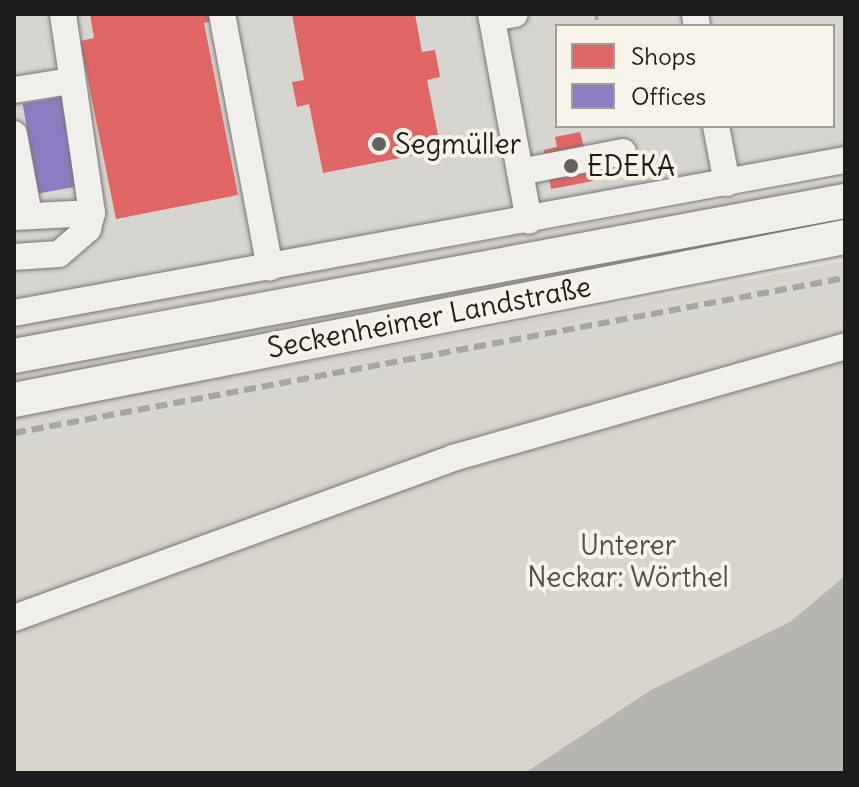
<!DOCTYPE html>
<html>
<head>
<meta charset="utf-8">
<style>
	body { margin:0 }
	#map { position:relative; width:859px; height:787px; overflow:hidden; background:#e6e5e0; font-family:Delius,sans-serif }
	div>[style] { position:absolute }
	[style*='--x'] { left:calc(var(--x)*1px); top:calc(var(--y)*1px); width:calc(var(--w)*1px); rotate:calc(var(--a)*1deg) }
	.built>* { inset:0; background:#d7d5cf }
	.green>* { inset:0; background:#d8d5ce }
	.water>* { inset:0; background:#b7b5af }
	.shops>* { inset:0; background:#e06666 }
	.offices>* { inset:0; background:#8e7cc3; transform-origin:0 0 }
	.path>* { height:4px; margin-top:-2px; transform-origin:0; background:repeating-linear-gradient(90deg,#a7a6a4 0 6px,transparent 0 12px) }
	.roads { filter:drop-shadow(0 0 2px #777674) drop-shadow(0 0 2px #777674) }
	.minor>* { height:26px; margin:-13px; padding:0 13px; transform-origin:13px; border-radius:13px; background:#f0efeb }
	.major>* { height:34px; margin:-17px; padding:0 17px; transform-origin:17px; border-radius:17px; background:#f0efeb }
	.rail>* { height:6px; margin-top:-3px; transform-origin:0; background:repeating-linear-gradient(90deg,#a7a6a4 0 12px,transparent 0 18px) }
	.dots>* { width:22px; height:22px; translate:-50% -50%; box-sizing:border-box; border:4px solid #f7f3e8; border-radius:50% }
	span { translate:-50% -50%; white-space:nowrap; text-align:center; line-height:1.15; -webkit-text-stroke:8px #f7f3e8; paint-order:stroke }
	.poi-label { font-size:28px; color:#1c1c1c }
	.left { translate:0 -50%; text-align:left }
	.street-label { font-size:28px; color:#1c1c1c }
	.park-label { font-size:28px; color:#51504d }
	.frame { position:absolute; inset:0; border:16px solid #1c1c1c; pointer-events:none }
	.legend { position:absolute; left:555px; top:24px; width:280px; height:104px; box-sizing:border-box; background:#f7f3e8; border:2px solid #9f9d96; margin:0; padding:10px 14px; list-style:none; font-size:24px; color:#1c1c1c }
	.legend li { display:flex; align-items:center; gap:16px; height:40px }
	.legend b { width:40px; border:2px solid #9f9d96 }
</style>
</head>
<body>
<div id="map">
	<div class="built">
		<i style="clip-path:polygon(evenodd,14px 14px,845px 14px,845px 150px,14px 306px,14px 14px,557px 26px,833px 26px,833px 126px,557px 126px,557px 26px)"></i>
		<i style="clip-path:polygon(845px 272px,845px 297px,14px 452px,14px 422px,121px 408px)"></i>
	</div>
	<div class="green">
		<i style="clip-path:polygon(845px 178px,845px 186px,100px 320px,77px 331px,14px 344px,14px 325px)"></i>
		<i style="clip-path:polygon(845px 215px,845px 223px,14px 384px,14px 372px)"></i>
		<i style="clip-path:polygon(845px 261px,845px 272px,121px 408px,14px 422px,14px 417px)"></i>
		<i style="clip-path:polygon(845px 297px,845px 773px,14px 773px,14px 452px)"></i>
	</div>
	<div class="water">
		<i style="clip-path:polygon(845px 576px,845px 773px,525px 773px,651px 690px,790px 622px)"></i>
	</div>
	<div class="shops">
		<i style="clip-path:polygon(90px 14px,211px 14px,212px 21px,204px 23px,238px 195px,116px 219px,80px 41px,94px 38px)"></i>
		<i style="clip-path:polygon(292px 14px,415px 14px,422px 52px,435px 50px,440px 77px,427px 80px,441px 150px,323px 173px,309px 104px,297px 107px,292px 82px,304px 80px)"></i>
		<i style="clip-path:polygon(580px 132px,593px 181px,551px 189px,544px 150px,557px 147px,555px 137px)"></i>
	</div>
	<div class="offices">
		<i style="left:61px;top:97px;width:91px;height:39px;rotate:80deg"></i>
	</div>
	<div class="path">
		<i style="--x:596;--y:14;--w:12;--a:81"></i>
	</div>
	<div class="roads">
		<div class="minor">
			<i style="--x:222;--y:14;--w:258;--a:79.3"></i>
			<i style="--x:491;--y:14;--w:210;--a:79.6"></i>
			<i style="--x:695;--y:14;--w:12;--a:81"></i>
			<i style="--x:492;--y:18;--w:23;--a:-10"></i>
			<i style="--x:14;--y:90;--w:57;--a:-9.1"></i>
			<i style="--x:716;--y:126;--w:58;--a:79.1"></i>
			<i style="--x:14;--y:134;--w:82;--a:79.5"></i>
			<i style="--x:520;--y:172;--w:105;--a:-11"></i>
			<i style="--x:14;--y:217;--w:78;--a:-2.9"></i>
			<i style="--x:14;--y:257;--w:45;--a:-3.8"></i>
			<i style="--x:59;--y:254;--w:38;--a:-41"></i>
			<i style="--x:88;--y:229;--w:16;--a:-76"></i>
			<i style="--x:92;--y:213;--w:201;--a:-98.3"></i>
			<i style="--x:14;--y:313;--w:845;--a:-10.43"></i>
			<i style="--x:14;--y:618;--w:467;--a:-20"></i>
			<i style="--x:453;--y:458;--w:408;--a:-15.9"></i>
		</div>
		<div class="major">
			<i style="--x:14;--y:356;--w:845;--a:-10.57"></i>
			<i style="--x:14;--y:400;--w:847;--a:-11.1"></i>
		</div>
	</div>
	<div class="rail">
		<i style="--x:14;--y:433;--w:845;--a:-10.57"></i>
	</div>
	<div class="dots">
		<i style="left:379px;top:144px;background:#636261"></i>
		<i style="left:571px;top:166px;background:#636261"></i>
	</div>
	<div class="poi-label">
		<span class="left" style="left:395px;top:144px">Segmüller</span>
		<span class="left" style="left:587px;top:166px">EDEKA</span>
	</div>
	<div class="street-label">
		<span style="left:429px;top:317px;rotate:-11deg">Seckenheimer Landstraße</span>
	</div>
	<div class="park-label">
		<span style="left:628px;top:561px">Unterer<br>Neckar: Wörthel</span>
	</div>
	<div class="frame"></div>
	<ul class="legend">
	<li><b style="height:22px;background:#e06666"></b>Shops</li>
	<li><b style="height:22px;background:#8e7cc3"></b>Offices</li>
	</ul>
</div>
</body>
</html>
